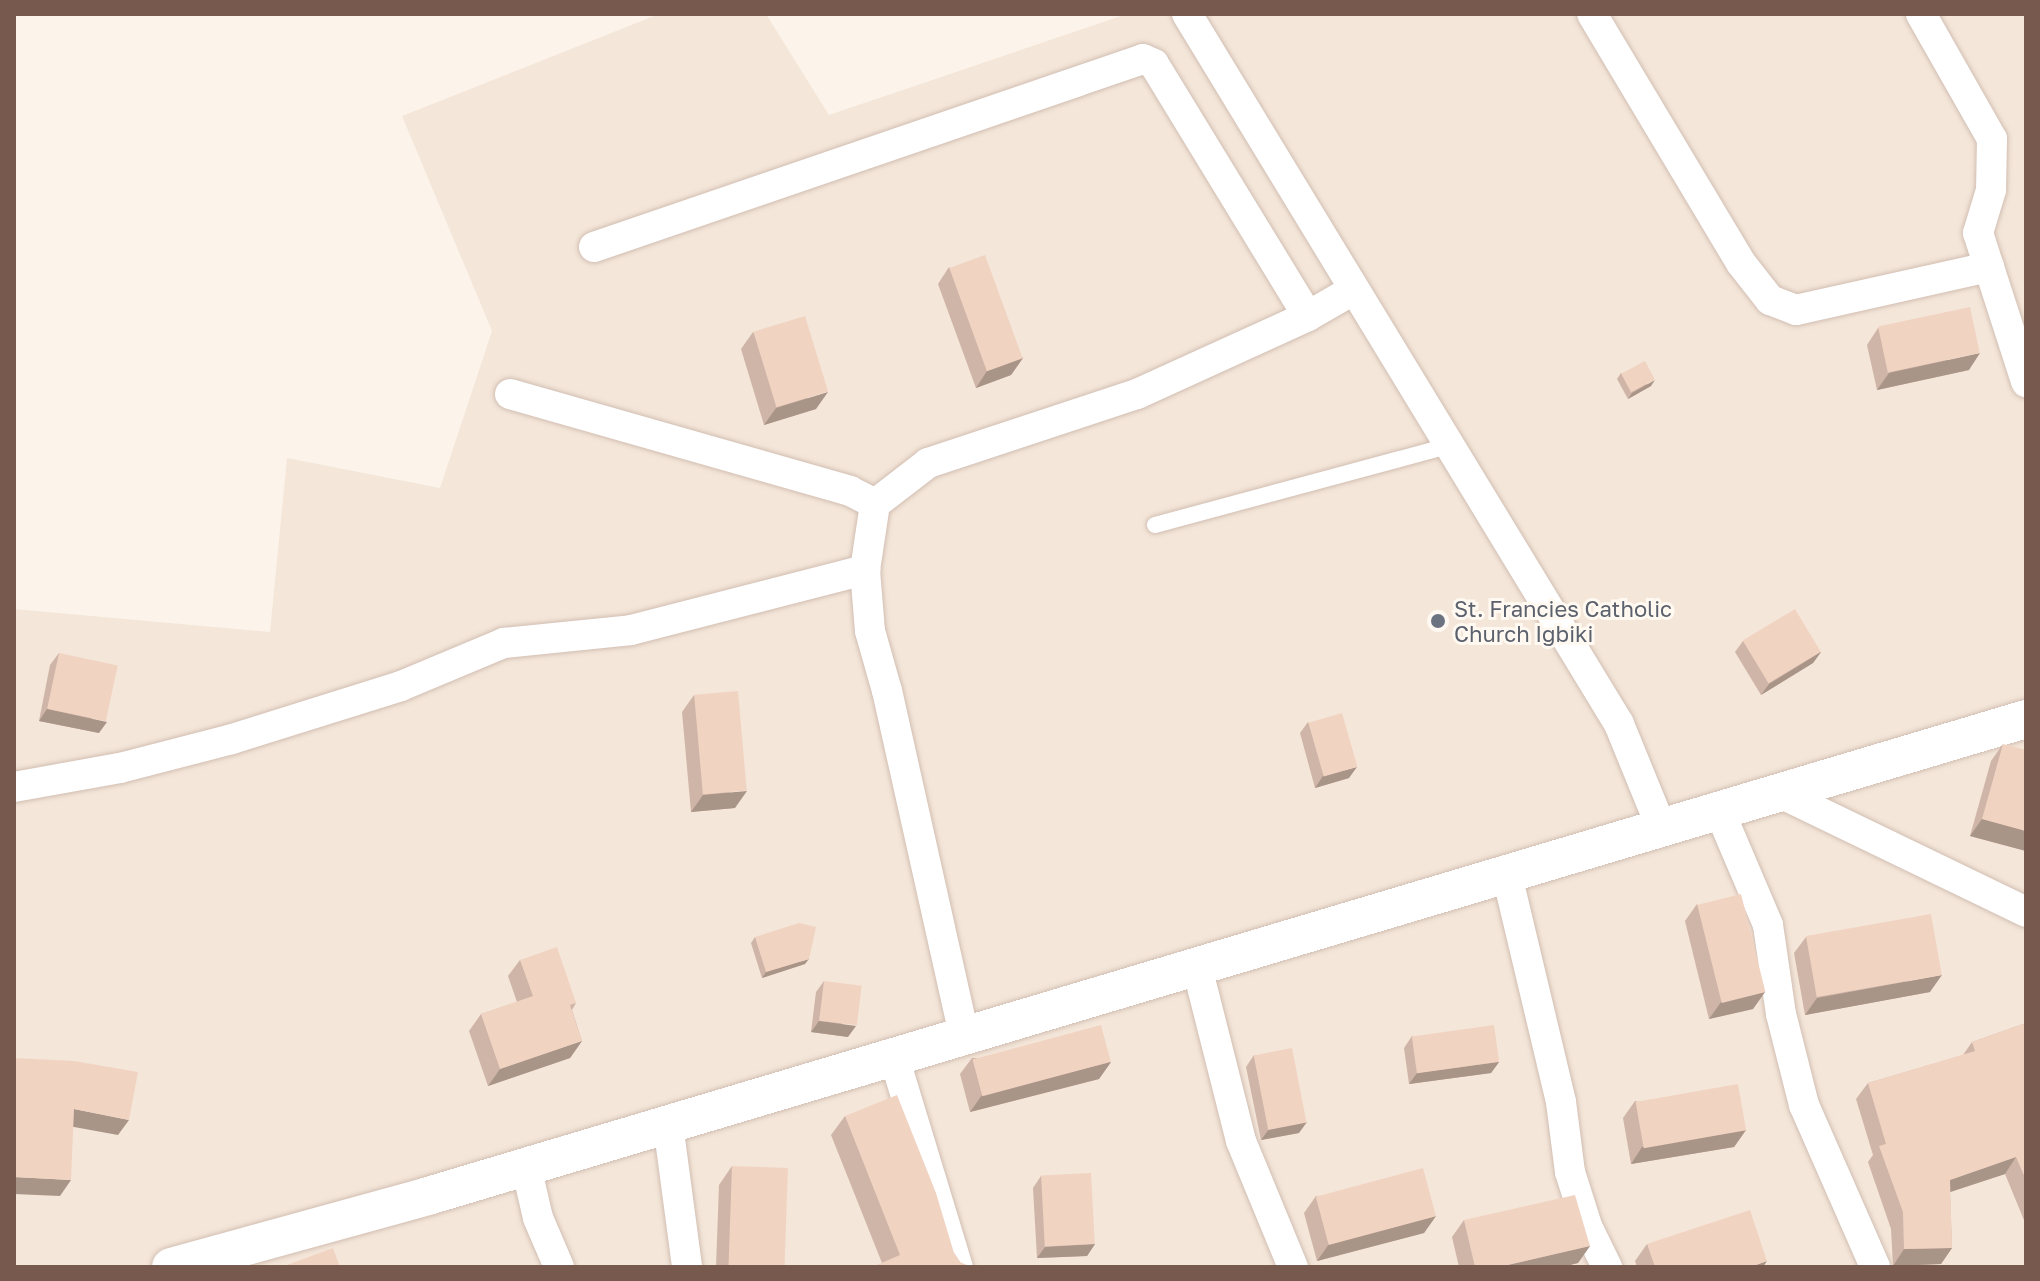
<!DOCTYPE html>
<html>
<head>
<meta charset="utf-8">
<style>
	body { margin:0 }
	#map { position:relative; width:2040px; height:1281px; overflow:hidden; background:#fcf4ea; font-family:"Golos Text",sans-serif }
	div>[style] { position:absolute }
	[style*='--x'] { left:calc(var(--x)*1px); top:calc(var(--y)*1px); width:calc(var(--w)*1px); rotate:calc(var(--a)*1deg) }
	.residential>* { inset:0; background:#f4e6d9 }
	.roads { filter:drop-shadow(0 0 2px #d1beb2) drop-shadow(0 0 2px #d1beb2) }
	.service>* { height:16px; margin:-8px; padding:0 8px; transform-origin:8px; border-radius:8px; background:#fff }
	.minor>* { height:30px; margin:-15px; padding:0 15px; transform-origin:15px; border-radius:15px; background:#fff }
	.tertiary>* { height:38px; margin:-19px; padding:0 19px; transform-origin:19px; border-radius:19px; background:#fff }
	.wall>* { inset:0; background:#cfb5a7 }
	.shaded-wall>* { inset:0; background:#a99488 }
	.building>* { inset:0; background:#f1d3c2; transform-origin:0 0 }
	.dots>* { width:22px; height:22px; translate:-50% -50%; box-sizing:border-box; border:4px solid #fff9f1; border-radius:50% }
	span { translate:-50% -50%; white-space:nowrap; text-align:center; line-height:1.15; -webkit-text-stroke:6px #fff9f1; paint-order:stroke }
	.worship-label { font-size:22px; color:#5b616d }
	.left { translate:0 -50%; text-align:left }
	.frame { position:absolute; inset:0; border:16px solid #775a4d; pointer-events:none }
</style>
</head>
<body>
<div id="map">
	<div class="residential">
		<i style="clip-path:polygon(659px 14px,766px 14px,829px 115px,1127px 14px,2026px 14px,2026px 1267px,14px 1267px,14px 609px,270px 632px,287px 458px,440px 488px,492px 331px,402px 116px)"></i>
	</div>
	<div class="roads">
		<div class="service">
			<i style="--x:1155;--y:525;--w:303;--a:-15.1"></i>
		</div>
		<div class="minor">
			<i style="--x:1187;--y:14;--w:831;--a:58.68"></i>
			<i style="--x:1619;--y:724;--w:111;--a:67.8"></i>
			<i style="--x:1592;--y:14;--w:290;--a:59.1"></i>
			<i style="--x:1741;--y:263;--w:47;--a:51.9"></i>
			<i style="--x:1770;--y:300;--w:28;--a:21"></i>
			<i style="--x:1796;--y:310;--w:198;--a:-12.6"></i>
			<i style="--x:1921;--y:14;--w:144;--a:60.4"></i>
			<i style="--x:1992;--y:139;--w:51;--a:91.1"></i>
			<i style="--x:1991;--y:190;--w:45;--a:106.8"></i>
			<i style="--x:1978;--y:233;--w:157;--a:72.1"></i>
			<i style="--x:594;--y:247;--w:580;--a:-18.9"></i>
			<i style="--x:1143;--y:59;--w:12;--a:24"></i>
			<i style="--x:1154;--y:64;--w:295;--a:58.6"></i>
			<i style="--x:510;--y:394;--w:354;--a:15.9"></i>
			<i style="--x:850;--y:491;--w:28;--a:27"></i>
			<i style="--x:14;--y:787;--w:108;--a:-10.2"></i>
			<i style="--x:120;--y:768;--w:116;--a:-14.5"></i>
			<i style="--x:232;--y:739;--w:177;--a:-17.4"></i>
			<i style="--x:401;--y:686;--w:112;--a:-22.7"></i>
			<i style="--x:504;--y:643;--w:128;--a:-5.8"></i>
			<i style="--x:631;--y:630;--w:242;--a:-14.4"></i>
			<i style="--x:1780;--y:793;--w:273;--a:25.8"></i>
			<i style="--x:1719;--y:810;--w:125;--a:66.9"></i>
			<i style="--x:1768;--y:925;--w:90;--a:81.7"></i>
			<i style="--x:1781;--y:1014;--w:94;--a:75.8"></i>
			<i style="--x:1804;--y:1105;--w:177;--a:66.3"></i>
			<i style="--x:1507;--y:875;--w:233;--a:76.6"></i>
			<i style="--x:1561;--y:1102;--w:71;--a:82.7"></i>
			<i style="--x:1570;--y:1172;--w:57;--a:72.5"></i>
			<i style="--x:1587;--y:1226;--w:46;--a:64"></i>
			<i style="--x:1197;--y:967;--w:179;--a:75.8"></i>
			<i style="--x:1241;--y:1141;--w:136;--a:67.6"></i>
			<i style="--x:964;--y:1035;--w:353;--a:-102.6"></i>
			<i style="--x:887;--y:691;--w:62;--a:-105.8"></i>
			<i style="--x:870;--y:631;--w:61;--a:-94.7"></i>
			<i style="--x:865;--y:570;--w:67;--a:-81.4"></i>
			<i style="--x:875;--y:504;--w:67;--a:-37.7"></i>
			<i style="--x:928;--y:463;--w:220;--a:-18.3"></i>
			<i style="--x:1137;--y:394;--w:188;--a:-24.5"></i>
			<i style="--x:1308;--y:316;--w:52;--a:-30"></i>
			<i style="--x:894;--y:1057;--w:220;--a:73.1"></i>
			<i style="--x:668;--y:1124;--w:144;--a:82.4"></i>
			<i style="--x:526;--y:1166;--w:53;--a:77"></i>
			<i style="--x:538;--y:1218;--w:53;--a:66.8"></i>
		</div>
		<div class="tertiary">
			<i style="--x:171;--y:1267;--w:267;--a:-15.4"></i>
			<i style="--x:428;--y:1196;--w:1668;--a:-16.62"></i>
		</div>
	</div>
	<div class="wall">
		<i style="clip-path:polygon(949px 267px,1023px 358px,1011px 375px,976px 388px,938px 284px)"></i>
		<i style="clip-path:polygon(1878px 328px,1969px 370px,1877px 390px,1867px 345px)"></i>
		<i style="clip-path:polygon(753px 332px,816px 409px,764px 425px,741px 349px)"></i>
		<i style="clip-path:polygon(1621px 373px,1651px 386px,1628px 399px,1617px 379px)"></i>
		<i style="clip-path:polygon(1743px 641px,1821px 652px,1813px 663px,1761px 695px,1735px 652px)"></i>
		<i style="clip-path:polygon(59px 653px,99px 733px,39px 721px,50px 665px)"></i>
		<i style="clip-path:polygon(694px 695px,735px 808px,691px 812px,682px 712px)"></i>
		<i style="clip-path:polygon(1308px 722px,1349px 778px,1315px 788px,1300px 733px)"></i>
		<i style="clip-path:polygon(2003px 744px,2026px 851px,1970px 836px,1991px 761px)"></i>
		<i style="clip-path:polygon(1697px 904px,1765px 992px,1753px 1009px,1709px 1019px,1685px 921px)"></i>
		<i style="clip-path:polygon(755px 937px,805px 964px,762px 978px,751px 943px)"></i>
		<i style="clip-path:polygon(1806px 937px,1930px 992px,1805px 1015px,1794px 953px)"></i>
		<i style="clip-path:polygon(520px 960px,576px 1003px,572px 1010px,582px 1041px,570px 1058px,488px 1086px,469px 1031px,481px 1014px,517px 1002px,508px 976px)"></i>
		<i style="clip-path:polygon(824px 981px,848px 1037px,811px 1032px,816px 992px)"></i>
		<i style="clip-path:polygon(2026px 1023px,2026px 1225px,2005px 1174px,1950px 1192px,1952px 1248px,1941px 1264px,1893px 1266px,1891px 1229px,1868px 1162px,1873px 1155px,1856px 1099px,1868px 1083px,1963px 1055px,1972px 1042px)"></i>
		<i style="clip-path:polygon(1412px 1036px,1499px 1062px,1491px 1073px,1409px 1084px,1404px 1048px)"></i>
		<i style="clip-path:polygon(1254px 1055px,1299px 1133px,1261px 1140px,1246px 1067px)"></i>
		<i style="clip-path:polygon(972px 1058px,1111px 1062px,1099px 1079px,970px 1112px,960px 1074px)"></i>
		<i style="clip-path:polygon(1635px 1101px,1746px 1130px,1734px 1147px,1631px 1164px,1623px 1118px)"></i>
		<i style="clip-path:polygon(845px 1116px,954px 1253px,960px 1262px,882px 1263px,831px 1135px)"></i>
		<i style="clip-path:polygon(732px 1166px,784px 1267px,716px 1267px,719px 1185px)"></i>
		<i style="clip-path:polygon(1041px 1176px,1095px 1244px,1087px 1256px,1037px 1258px,1033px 1188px)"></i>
		<i style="clip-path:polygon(1316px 1196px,1436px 1216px,1424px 1233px,1317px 1261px,1304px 1213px)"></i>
		<i style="clip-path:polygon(1464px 1220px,1590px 1246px,1578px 1263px,1562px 1267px,1459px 1267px,1452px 1237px)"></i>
		<i style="clip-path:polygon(1647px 1244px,1763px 1267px,1637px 1267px,1635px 1261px)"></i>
	</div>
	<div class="shaded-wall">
		<i style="clip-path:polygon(1980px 353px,1969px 370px,1877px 390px,1889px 373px)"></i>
		<i style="clip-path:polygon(1023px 358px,1011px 375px,976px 388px,987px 371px)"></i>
		<i style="clip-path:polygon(1655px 380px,1651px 386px,1628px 399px,1632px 393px)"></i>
		<i style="clip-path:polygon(828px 392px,816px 409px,764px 425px,776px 408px)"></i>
		<i style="clip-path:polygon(1821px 652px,1813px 663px,1761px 695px,1769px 684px)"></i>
		<i style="clip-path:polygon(47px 709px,107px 722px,99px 733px,39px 721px)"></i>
		<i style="clip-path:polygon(1357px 767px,1349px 778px,1315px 788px,1323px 776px)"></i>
		<i style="clip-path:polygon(747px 791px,735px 808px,691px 812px,703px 795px)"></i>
		<i style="clip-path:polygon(1982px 819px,2026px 831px,2026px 851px,1970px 836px)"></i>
		<i style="clip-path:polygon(809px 959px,805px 964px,762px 978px,766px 972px)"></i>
		<i style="clip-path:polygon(1942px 975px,1930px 992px,1805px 1015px,1817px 998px)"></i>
		<i style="clip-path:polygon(1765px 992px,1753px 1009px,1709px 1019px,1721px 1002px)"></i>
		<i style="clip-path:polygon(819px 1021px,856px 1026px,848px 1037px,811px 1032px)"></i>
		<i style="clip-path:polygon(582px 1041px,570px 1058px,488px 1086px,500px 1069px)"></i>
		<i style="clip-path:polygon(1111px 1062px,1099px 1079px,970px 1112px,982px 1095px)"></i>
		<i style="clip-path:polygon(1499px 1062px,1491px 1073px,1409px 1084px,1417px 1073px)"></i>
		<i style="clip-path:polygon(74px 1109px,129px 1120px,118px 1135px,63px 1125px)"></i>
		<i style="clip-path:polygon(1307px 1122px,1299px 1133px,1261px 1140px,1269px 1129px)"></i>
		<i style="clip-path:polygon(1746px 1130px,1734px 1147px,1631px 1164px,1642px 1147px)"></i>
		<i style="clip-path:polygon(2016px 1157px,2005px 1174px,1938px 1196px,1950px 1180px)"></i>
		<i style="clip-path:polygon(14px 1177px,71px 1180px,60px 1196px,14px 1194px)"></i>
		<i style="clip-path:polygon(1436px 1216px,1424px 1233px,1317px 1261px,1329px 1244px)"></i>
		<i style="clip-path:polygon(1095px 1244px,1087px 1256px,1037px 1258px,1045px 1247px)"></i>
		<i style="clip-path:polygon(1590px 1246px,1578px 1263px,1562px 1267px,1499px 1267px)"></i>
		<i style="clip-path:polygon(1952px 1248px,1941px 1264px,1893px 1266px,1904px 1249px)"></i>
		<i style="clip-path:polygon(1767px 1261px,1763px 1267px,1750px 1267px)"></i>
	</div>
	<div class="building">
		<i style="left:985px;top:255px;width:110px;height:38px;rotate:70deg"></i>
		<i style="left:1970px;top:307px;width:47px;height:94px;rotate:78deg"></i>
		<i style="left:805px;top:316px;width:79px;height:54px;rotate:73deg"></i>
		<i style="left:1645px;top:361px;width:21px;height:27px;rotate:62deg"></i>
		<i style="left:1795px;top:609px;width:50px;height:61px;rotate:59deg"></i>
		<i style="left:59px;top:653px;width:60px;height:57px;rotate:12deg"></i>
		<i style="left:738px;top:691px;width:100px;height:44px;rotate:85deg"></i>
		<i style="left:1342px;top:713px;width:56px;height:35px;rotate:74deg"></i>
		<i style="clip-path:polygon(2003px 744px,2026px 750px,2026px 831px,1982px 819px)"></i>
		<i style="left:1741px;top:894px;width:101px;height:45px;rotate:76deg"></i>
		<i style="left:1931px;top:914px;width:62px;height:127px;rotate:80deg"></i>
		<i style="clip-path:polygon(799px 923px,816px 927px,809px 959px,766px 972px,755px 937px)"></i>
		<i style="clip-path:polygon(557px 947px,576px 1003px,570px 1005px,582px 1041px,500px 1069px,481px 1014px,533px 996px,520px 960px)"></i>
		<i style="left:824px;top:981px;width:38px;height:40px;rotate:7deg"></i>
		<i style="clip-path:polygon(2026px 1023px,2026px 1180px,2016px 1157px,1950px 1180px,1952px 1248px,1904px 1249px,1903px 1212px,1879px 1146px,1886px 1144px,1868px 1083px,1975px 1051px,1972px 1042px)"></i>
		<i style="left:1101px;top:1025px;width:38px;height:133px;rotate:75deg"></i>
		<i style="left:1494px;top:1025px;width:37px;height:83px;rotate:82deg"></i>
		<i style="left:1292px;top:1048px;width:76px;height:39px;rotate:79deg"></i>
		<i style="clip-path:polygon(14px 1058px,74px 1061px,138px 1072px,129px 1120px,74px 1109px,71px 1180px,14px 1177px)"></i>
		<i style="left:1738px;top:1084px;width:47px;height:104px;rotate:80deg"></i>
		<i style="clip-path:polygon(897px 1095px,936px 1193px,954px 1253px,960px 1262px,971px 1267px,872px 1267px,900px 1255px,845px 1116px)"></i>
		<i style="left:732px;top:1166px;width:56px;height:101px;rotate:2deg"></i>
		<i style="left:1423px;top:1168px;width:50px;height:111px;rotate:75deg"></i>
		<i style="left:1091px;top:1173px;width:71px;height:50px;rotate:87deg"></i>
		<i style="clip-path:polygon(1575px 1195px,1590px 1246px,1499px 1267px,1475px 1267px,1464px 1220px)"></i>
		<i style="clip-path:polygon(1750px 1210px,1767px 1261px,1750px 1267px,1655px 1267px,1647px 1244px)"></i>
		<i style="clip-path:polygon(333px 1248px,340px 1267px,288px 1267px,287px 1265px)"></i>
	</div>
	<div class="dots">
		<i style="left:1438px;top:621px;background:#6b7280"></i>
	</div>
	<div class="worship-label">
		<span class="left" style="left:1454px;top:621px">St. Francies Catholic<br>Church Igbiki</span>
	</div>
	<div class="frame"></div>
</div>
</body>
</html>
